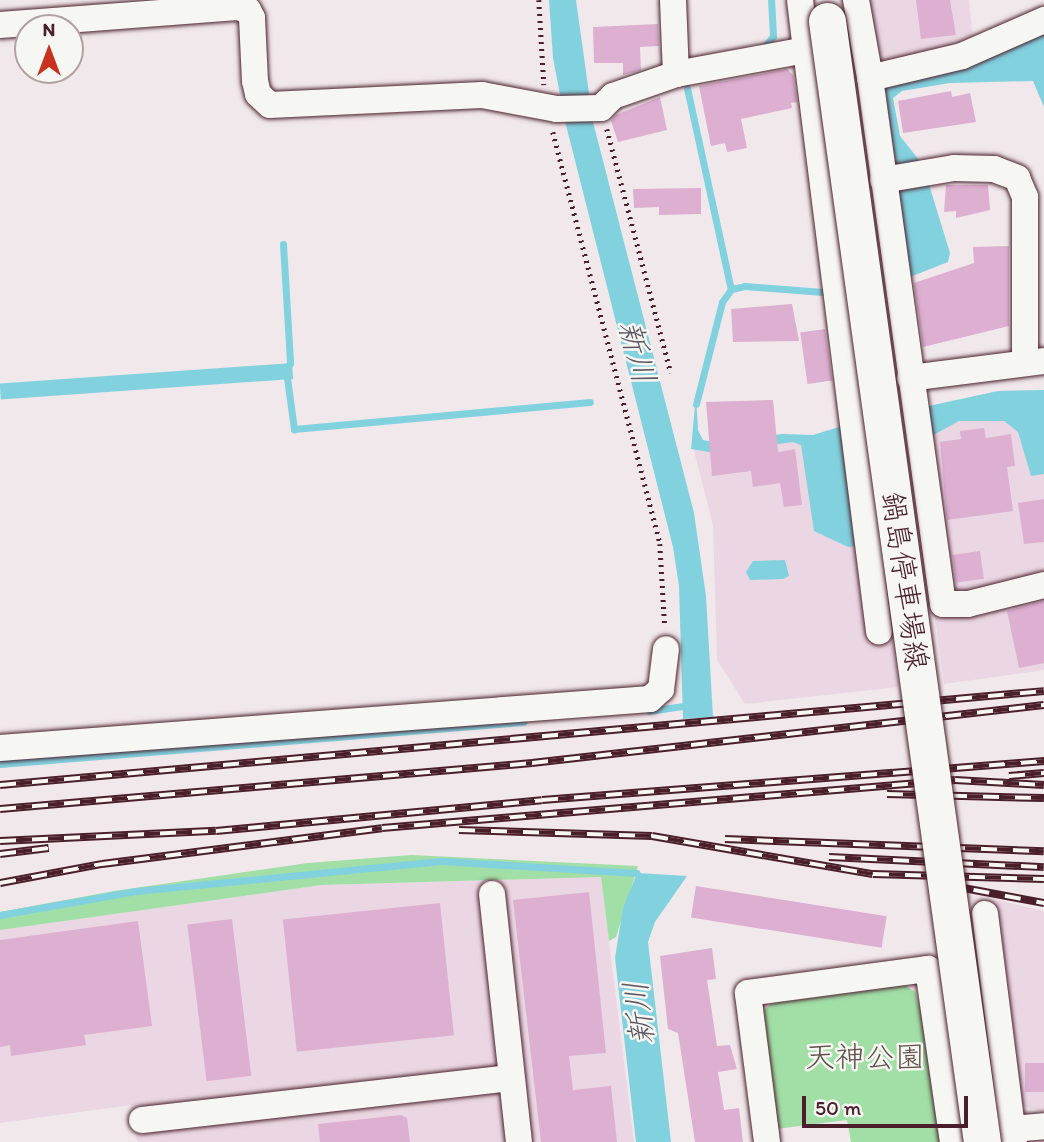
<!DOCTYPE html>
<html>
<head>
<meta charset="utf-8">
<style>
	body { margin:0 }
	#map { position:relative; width:1044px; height:1142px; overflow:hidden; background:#f1e8eb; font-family:Itim,"Klee One",sans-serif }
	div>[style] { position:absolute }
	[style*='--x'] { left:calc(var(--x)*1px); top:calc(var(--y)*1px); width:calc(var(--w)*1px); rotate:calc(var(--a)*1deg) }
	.built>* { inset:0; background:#ebd7e3 }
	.green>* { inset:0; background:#a1dfa7 }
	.water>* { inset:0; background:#82d1df; transform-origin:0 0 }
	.stream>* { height:7px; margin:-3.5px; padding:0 3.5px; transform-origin:3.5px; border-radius:3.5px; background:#82d1df }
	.building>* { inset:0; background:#ddafd1; transform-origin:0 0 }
	.path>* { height:4.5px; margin-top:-2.25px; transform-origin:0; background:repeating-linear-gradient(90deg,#4a1f2b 0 2px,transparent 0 7px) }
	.roads { filter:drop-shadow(0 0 2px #4a1f2b) drop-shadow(0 0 2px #4a1f2b) }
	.street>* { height:26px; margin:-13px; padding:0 13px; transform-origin:13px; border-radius:13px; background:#f6f6f2 }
	.rail>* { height:8px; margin-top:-4px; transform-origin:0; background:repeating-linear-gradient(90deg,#f6f6f2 0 16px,#4a1f2b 0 32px); box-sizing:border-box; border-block:2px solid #4a1f2b }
	.bridges { filter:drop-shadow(0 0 2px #4a1f2b) drop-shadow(0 0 2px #4a1f2b) }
	.secondary-bridge>* { height:37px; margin:-18.5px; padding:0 18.5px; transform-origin:18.5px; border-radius:18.5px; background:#f6f6f2 }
	span { translate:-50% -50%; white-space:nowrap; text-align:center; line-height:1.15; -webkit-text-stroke:5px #f6f6f2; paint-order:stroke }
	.street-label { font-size:30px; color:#4a1f2b }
	.park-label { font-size:30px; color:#604f4a }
	.water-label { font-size:32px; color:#5b5461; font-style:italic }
	.north { position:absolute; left:14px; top:14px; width:70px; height:70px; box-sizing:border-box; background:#f6f6f2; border:2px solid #b1a0a2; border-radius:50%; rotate:0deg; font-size:19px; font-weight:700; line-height:28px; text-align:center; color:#4a1f2b }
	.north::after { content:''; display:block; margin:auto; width:24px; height:32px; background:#c8321e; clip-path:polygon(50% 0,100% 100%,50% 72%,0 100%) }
	.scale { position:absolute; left:802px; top:1096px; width:166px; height:32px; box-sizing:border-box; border:4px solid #4a1f2b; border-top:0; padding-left:9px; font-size:21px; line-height:24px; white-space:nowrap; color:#4a1f2b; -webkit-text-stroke:5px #f6f6f2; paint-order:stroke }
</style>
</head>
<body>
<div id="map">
	<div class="built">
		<i style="clip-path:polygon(867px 0,969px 0,976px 70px,882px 92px)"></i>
		<i style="clip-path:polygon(977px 410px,1044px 421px,1044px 670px,944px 684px,934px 610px,925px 423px)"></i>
		<i style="clip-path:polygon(848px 436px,870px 627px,892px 639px,899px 687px,745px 704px,717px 660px,713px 525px,693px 447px)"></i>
		<i style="clip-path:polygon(601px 877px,634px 1142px,137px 1142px,131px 1105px,0 1123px,0 930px,322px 885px)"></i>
		<i style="clip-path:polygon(988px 898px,1044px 911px,1044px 1112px,1018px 1105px)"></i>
	</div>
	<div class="green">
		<i style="clip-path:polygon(411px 855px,638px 866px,616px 937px,609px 941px,601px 877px,322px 885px,0 930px,0 912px,114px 891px,308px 863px)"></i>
		<i style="clip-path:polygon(905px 985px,915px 992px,932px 1044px,945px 1142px,851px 1142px,847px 1120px,776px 1129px,761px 1013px,772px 1003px)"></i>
	</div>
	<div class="water">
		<i style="clip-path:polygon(549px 0,576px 0,593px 122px,694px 513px,706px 596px,713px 717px,683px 719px,679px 586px,673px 547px,565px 121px,553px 58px)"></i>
		<i style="clip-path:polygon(1044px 33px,1044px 107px,1033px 81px,950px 83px,902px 91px,893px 98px,900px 136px,923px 165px,950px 253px,948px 262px,910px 277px,885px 87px)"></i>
		<i style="left:292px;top:363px;width:16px;height:293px;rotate:86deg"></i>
		<i style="clip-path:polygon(1044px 390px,1044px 474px,1031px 476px,1018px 432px,1004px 421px,959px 421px,928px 438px,924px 407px,998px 391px)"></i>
		<i style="clip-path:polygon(696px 395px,698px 430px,703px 440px,719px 443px,782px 434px,813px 435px,842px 426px,857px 546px,848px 547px,814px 531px,801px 445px,793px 442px,715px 453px,691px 449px)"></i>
		<i style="clip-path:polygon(785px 560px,789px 576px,783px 579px,750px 580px,746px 572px,753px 561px)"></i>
		<i style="clip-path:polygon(637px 873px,687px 876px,655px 922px,648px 942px,671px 1142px,636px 1142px,615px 958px,623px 908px)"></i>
	</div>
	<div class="stream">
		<i style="--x:761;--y:51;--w:19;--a:-51"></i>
		<i style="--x:773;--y:36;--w:36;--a:-93"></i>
		<i style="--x:687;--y:88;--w:206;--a:77.7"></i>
		<i style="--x:283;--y:244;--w:119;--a:86.6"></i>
		<i style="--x:290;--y:363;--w:9;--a:117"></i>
		<i style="--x:286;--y:371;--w:59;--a:82.1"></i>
		<i style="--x:294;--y:429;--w:297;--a:-5.2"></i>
		<i style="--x:696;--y:404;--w:105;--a:-75.7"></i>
		<i style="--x:722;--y:302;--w:16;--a:-55"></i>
		<i style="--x:731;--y:289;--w:14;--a:-12"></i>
		<i style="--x:745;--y:286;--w:78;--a:4.4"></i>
		<i style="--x:649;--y:711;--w:40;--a:-8.5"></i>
		<i style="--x:0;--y:764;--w:525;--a:-4.59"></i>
		<i style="--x:0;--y:915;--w:138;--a:-10"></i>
		<i style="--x:136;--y:891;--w:307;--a:-5.6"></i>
		<i style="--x:442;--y:861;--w:195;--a:3.5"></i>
	</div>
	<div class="building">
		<i style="clip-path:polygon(916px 0,950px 0,956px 35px,921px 39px)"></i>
		<i style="clip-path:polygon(658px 24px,659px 46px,640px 47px,641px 70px,623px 75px,623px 63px,594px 63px,593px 27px)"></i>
		<i style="clip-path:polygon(787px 69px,793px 75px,797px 102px,791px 103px,792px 108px,741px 119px,747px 148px,727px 152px,725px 143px,711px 146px,699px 86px)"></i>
		<i style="clip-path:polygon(951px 91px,952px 97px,970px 93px,976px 122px,903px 133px,898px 101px)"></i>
		<i style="clip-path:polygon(660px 97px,667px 130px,618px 142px,611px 121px,616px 115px)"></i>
		<i style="clip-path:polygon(946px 185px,988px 185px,990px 210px,956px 218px,956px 211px,944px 212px)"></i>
		<i style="clip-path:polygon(701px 188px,701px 214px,659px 215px,659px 207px,634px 208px,633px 189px)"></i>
		<i style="clip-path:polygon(1009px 246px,1009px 326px,923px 347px,914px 283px,974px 263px,973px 247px)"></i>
		<i style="clip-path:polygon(792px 304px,799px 341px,733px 342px,731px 309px)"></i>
		<i style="left:825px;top:329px;width:52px;height:25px;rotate:82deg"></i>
		<i style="clip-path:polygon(773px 400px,778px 452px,795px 449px,802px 505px,784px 507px,780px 483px,753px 487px,751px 471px,712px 476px,706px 402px)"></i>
		<i style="clip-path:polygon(984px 428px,986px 438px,1011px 434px,1015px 466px,1007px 467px,1013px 511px,947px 520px,940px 442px,961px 439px,960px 431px)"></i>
		<i style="clip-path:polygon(1044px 499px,1044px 542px,1024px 544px,1018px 503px)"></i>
		<i style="left:980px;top:551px;width:28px;height:28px;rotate:82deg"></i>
		<i style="clip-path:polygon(1044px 601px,1044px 663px,1019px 668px,1007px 611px)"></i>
		<i style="left:696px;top:886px;width:193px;height:32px;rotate:9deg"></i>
		<i style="clip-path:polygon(589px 892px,606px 1053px,569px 1056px,573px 1090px,611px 1086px,617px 1142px,541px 1142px,513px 900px)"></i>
		<i style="left:440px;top:903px;width:133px;height:158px;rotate:84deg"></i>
		<i style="left:232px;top:919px;width:158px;height:45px;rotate:83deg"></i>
		<i style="clip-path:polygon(138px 921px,152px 1026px,84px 1035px,86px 1045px,11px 1056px,10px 1045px,0 1047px,0 940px)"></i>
		<i style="clip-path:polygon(712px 948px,716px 979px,707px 980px,717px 1046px,730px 1045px,737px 1069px,718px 1072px,724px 1110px,739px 1108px,743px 1142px,695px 1142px,678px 1033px,668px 1029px,660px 956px)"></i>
		<i style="left:1044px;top:1063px;width:29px;height:19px;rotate:90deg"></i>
		<i style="clip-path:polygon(401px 1115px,407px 1118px,410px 1142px,320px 1142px,318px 1124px)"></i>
	</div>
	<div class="path">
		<i style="--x:539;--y:0;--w:85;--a:86.6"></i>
		<i style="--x:607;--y:129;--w:252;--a:75.3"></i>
		<i style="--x:553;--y:132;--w:426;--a:75.4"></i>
		<i style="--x:660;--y:544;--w:83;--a:86.6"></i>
	</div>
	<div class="roads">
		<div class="street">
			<i style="--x:673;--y:0;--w:74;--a:87.7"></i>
			<i style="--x:856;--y:0;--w:79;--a:79.8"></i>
			<i style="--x:870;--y:78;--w:95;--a:-13.4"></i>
			<i style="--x:962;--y:56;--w:90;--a:-23.7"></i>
			<i style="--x:0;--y:25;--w:238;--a:-4.3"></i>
			<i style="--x:237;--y:7;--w:11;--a:15"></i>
			<i style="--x:248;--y:10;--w:9;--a:63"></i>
			<i style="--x:252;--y:18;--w:63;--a:87.3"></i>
			<i style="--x:255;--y:81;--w:13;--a:77"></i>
			<i style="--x:258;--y:94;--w:16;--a:43"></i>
			<i style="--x:270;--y:105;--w:212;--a:-2.7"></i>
			<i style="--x:482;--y:95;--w:76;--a:10.6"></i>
			<i style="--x:557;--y:109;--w:44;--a:-1.3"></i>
			<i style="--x:601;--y:108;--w:17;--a:-45"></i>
			<i style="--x:613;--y:96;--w:67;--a:-19.2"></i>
			<i style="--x:676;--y:74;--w:132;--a:-10.5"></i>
			<i style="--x:806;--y:50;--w:50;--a:-96.8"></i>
			<i style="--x:806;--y:50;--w:586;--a:82.84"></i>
			<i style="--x:870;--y:78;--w:531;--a:82.1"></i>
			<i style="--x:943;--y:604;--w:25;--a:0"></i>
			<i style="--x:968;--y:604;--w:78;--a:-14"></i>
			<i style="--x:883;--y:180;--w:72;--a:-9.6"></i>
			<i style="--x:954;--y:168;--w:40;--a:1.4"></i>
			<i style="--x:994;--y:169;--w:25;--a:21"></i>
			<i style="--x:1017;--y:178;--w:21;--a:67"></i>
			<i style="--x:1025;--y:197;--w:164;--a:90"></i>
			<i style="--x:910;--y:378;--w:135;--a:-7.2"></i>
			<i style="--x:0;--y:748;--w:652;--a:-4.31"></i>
			<i style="--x:650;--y:699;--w:15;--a:-42"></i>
			<i style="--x:661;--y:689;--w:40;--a:-82.9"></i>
			<i style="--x:492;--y:894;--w:249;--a:83.8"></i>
			<i style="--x:985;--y:914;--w:230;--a:82.8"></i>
			<i style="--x:142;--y:1120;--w:371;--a:-6.5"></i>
			<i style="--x:1012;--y:1129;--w:32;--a:-5"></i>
			<i style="--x:767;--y:1142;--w:150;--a:-97.3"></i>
			<i style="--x:748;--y:993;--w:182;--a:-7.6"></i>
			<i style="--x:928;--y:969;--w:175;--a:81.8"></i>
		</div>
	</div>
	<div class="rail">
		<i style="--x:1009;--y:776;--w:35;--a:-5"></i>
		<i style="--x:0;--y:785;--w:1048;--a:-5.14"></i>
		<i style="--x:887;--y:794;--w:157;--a:1.5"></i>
		<i style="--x:0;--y:809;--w:534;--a:-4.94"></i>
		<i style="--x:532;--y:763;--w:515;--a:-6.46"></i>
		<i style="--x:459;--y:830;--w:193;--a:1.8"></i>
		<i style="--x:652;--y:836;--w:224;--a:9.8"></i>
		<i style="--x:873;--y:874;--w:171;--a:1.7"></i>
		<i style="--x:725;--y:839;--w:319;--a:2.2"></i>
		<i style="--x:0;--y:841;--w:216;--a:-2.7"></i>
		<i style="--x:216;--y:831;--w:327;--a:-5.4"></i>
		<i style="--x:542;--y:800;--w:504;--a:-4.44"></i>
		<i style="--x:0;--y:854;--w:49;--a:-7"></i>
		<i style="--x:829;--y:857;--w:215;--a:2.7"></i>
		<i style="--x:0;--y:883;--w:104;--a:-10.6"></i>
		<i style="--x:102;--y:864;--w:282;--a:-7.3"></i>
		<i style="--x:382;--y:828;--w:575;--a:-4.79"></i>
		<i style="--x:955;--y:780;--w:89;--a:3.2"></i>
		<i style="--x:942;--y:884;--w:104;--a:10.6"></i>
	</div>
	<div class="bridges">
		<div class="secondary-bridge">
			<i style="--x:827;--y:21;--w:1132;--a:82.13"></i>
		</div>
	</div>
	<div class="street-label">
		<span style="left:905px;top:581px;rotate:82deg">鍋島停車場線</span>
	</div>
	<div class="park-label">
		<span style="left:865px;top:1057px">天神公園</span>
	</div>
	<div class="water-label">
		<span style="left:637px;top:352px;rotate:75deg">新川</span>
		<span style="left:639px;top:1013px;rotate:-97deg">新川</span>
	</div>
	<div class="north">N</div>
	<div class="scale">50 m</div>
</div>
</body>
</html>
